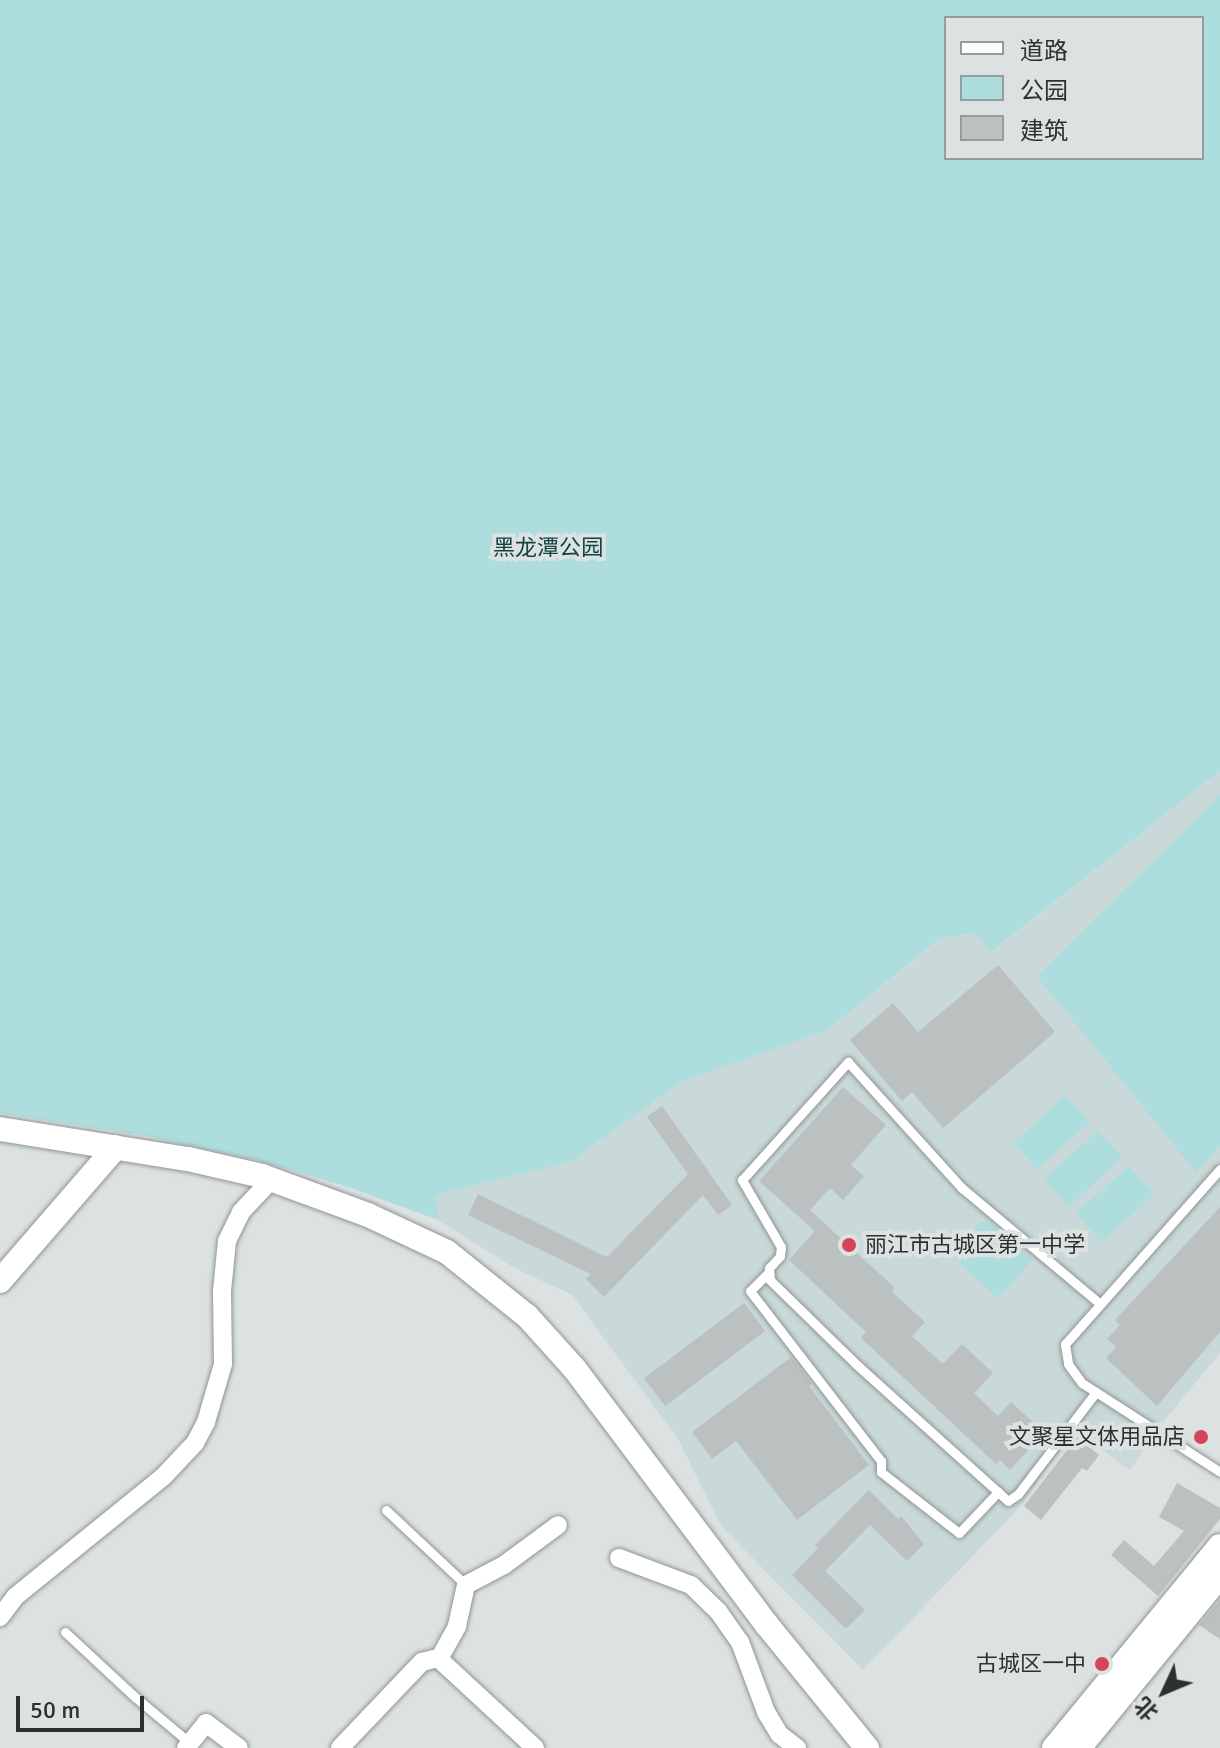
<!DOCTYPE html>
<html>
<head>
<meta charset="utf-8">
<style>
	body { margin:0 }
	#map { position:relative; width:1220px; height:1748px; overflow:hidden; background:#dce2e2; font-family:Signika,"Noto Sans SC",sans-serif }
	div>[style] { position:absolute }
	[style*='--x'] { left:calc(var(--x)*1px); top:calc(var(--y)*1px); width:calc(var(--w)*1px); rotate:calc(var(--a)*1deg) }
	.built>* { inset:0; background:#c9d8d8 }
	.green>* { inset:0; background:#aedddd; transform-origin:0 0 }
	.building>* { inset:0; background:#bbc1c0; transform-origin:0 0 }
	.roads { filter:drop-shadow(0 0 2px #909595) drop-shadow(0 0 2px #909595) }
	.lane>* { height:9px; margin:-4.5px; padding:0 4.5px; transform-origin:4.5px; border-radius:4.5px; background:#fff }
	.street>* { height:18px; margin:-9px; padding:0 9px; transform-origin:9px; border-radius:9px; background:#fff }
	.secondary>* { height:24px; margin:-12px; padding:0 12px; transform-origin:12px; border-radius:12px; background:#fff }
	.dots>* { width:22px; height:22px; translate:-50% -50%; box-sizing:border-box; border:4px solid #dce2e2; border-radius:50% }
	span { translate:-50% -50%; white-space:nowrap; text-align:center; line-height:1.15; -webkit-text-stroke:8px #dce2e2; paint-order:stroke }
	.park-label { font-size:22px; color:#114343 }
	.poi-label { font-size:22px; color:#2e3030 }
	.left { translate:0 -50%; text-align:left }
	.right { translate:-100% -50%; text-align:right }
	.legend { position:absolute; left:944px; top:16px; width:260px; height:144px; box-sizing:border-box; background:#dce2e2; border:2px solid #969b9b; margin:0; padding:10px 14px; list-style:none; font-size:24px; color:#2e3030 }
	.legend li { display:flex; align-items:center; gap:16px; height:40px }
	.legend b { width:40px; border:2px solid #969b9b }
	.north { position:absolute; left:1124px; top:1652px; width:80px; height:80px; -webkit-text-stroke:6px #dce2e2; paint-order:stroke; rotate:226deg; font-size:22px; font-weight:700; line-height:32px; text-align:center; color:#2e3030 }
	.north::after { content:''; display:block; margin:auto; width:28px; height:36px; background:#2e3030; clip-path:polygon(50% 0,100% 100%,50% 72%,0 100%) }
	.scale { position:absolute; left:16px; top:1696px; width:128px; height:36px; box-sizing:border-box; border:4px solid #2e3030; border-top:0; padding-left:10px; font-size:24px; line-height:28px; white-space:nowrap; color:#2e3030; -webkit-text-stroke:6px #dce2e2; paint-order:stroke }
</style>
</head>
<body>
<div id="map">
	<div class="built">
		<i style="clip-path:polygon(1220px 771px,1220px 1353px,1163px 1422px,1130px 1470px,1075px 1429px,1020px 1507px,863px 1670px,721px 1526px,677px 1437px,571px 1294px,518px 1270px,438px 1220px,436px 1195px,570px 1162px,682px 1081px,826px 1031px,942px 938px,977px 933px,992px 952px)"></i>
	</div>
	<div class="green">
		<i style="clip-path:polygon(evenodd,0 0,1220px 0,1220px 771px,991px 952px,976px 933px,941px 938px,826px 1031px,682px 1081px,570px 1162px,436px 1195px,438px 1220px,348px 1187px,257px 1160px,145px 1136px,0 1113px,0 0,946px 18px,1202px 18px,1202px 158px,946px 158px,946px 18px)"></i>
		<i style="clip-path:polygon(1220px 795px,1220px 1146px,1196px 1172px,1037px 976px)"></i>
		<i style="left:1066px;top:1095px;width:36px;height:71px;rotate:48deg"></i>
		<i style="left:1098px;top:1131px;width:36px;height:72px;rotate:48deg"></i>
		<i style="left:1129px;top:1166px;width:38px;height:71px;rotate:48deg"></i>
		<i style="clip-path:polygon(981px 1222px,990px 1222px,1032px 1260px,998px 1298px,951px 1255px)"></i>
	</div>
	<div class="building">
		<i style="clip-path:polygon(998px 965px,1055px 1032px,943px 1128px,912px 1092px,902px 1101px,850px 1040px,893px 1003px,918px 1032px)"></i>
		<i style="clip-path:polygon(843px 1087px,886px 1125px,851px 1165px,864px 1176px,843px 1200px,830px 1188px,810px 1210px,895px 1288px,892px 1292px,925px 1322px,912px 1336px,943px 1364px,962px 1344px,993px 1373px,974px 1393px,998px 1416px,1011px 1402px,1034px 1423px,1022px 1436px,1032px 1446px,1010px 1470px,1000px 1460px,996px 1464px,861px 1338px,866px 1332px,789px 1260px,815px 1231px,759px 1181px)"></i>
		<i style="clip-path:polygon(662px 1106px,732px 1205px,718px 1215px,703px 1195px,604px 1297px,586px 1279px,591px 1274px,468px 1215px,478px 1194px,607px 1257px,688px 1174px,647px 1117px)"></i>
		<i style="clip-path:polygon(1220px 1207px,1220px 1332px,1157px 1406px,1106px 1358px,1116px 1347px,1107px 1339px,1120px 1325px,1115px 1320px)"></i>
		<i style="left:744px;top:1303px;width:35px;height:125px;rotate:53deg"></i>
		<i style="clip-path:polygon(791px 1357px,812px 1384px,809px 1386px,869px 1465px,797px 1520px,736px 1441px,712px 1459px,692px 1432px)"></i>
		<i style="clip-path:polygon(1077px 1437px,1099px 1455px,1087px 1471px,1082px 1468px,1041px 1520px,1024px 1506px)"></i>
		<i style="clip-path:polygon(1177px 1483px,1220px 1508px,1220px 1519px,1158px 1596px,1111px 1555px,1124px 1540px,1154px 1566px,1184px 1531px,1159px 1517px)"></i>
		<i style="clip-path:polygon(869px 1490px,898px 1519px,901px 1516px,924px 1544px,907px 1561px,870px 1525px,825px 1571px,865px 1610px,846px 1629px,792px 1575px,818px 1548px,815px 1545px)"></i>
		<i style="clip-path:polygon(1220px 1600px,1220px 1639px,1199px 1625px)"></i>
	</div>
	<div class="roads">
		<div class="lane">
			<i style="--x:1220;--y:1169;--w:234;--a:131.5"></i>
			<i style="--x:1065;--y:1344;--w:20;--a:81"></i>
			<i style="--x:1068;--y:1364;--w:24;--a:54"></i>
			<i style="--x:1082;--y:1383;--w:164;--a:32.8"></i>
			<i style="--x:768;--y:1273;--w:25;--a:135"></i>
			<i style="--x:750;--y:1291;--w:215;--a:52.4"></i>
			<i style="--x:881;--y:1461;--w:11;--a:90"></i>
			<i style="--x:881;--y:1472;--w:99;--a:38"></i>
			<i style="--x:959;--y:1533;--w:57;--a:-46.4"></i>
			<i style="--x:1096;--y:1392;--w:128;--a:127.4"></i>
			<i style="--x:1018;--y:1494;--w:12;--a:145"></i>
			<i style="--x:1008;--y:1501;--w:203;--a:-138"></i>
			<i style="--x:857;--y:1365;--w:122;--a:-135.7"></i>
			<i style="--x:770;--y:1280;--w:12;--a:-95"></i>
			<i style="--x:769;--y:1268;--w:16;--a:-47"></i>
			<i style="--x:780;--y:1256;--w:9;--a:-84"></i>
			<i style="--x:781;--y:1247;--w:78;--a:-120.2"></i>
			<i style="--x:742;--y:1180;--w:159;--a:-48.1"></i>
			<i style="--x:848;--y:1062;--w:170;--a:47.9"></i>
			<i style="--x:962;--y:1188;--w:180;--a:40"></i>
			<i style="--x:386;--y:1510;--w:110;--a:43.2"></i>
			<i style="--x:65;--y:1632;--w:96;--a:42.9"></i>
			<i style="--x:135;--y:1697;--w:72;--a:39.9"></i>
		</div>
		<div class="street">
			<i style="--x:619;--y:1558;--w:77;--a:20.6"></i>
			<i style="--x:691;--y:1585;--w:37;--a:44"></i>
			<i style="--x:718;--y:1611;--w:38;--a:55"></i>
			<i style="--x:740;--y:1642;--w:75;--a:69.6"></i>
			<i style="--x:766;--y:1712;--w:26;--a:59"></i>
			<i style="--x:779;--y:1734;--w:23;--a:38"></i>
			<i style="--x:0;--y:1617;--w:26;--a:-53"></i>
			<i style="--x:16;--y:1596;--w:189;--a:-39"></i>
			<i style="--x:163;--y:1477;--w:47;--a:-46.7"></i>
			<i style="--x:195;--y:1443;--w:24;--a:-62"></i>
			<i style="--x:206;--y:1422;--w:60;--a:-73.7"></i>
			<i style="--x:223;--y:1364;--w:73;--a:-90.8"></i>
			<i style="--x:222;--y:1291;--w:50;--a:-84.3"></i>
			<i style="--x:227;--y:1241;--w:32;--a:-64"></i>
			<i style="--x:241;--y:1212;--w:45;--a:-46.8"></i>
			<i style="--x:439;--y:1659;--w:38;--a:-61"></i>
			<i style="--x:457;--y:1626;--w:42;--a:-77.6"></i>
			<i style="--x:466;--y:1585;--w:43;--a:-27.8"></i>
			<i style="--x:504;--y:1565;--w:67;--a:-36.5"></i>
			<i style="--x:186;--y:1748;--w:32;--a:-51"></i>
			<i style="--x:206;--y:1723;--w:41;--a:37.1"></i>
			<i style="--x:340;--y:1748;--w:119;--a:-46.4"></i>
			<i style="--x:422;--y:1662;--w:12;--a:-14"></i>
			<i style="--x:434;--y:1659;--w:5;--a:0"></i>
			<i style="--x:439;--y:1659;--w:131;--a:42.8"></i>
		</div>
		<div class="secondary">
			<i style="--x:0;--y:1129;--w:190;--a:9.1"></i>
			<i style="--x:188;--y:1159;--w:76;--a:12.9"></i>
			<i style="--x:262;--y:1176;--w:113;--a:20.2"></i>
			<i style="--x:368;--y:1215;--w:87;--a:25.1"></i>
			<i style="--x:447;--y:1252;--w:102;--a:38.7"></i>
			<i style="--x:527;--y:1316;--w:70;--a:47.9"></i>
			<i style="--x:574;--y:1368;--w:321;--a:53.1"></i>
			<i style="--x:767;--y:1625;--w:159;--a:50.9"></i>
			<i style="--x:0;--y:1281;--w:177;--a:-49.1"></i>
			<i style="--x:1054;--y:1748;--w:261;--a:-50.6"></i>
			<i style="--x:1079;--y:1748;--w:222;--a:-50.7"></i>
		</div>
	</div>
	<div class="dots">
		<i style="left:849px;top:1245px;background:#d5445a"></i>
		<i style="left:1201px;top:1437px;background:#d5445a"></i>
		<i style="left:1102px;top:1664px;background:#d5445a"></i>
	</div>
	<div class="park-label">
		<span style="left:548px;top:548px">黑龙潭公园</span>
	</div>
	<div class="poi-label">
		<span class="left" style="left:865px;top:1245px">丽江市古城区第一中学</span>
		<span class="right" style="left:1185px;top:1437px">文聚星文体用品店</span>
		<span class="right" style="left:1086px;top:1664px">古城区一中</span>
	</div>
	<ul class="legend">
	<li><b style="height:10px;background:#fff"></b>道路</li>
	<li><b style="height:22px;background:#aedddd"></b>公园</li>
	<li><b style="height:22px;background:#bbc1c0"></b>建筑</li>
	</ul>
	<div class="north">北</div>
	<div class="scale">50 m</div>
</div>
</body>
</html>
